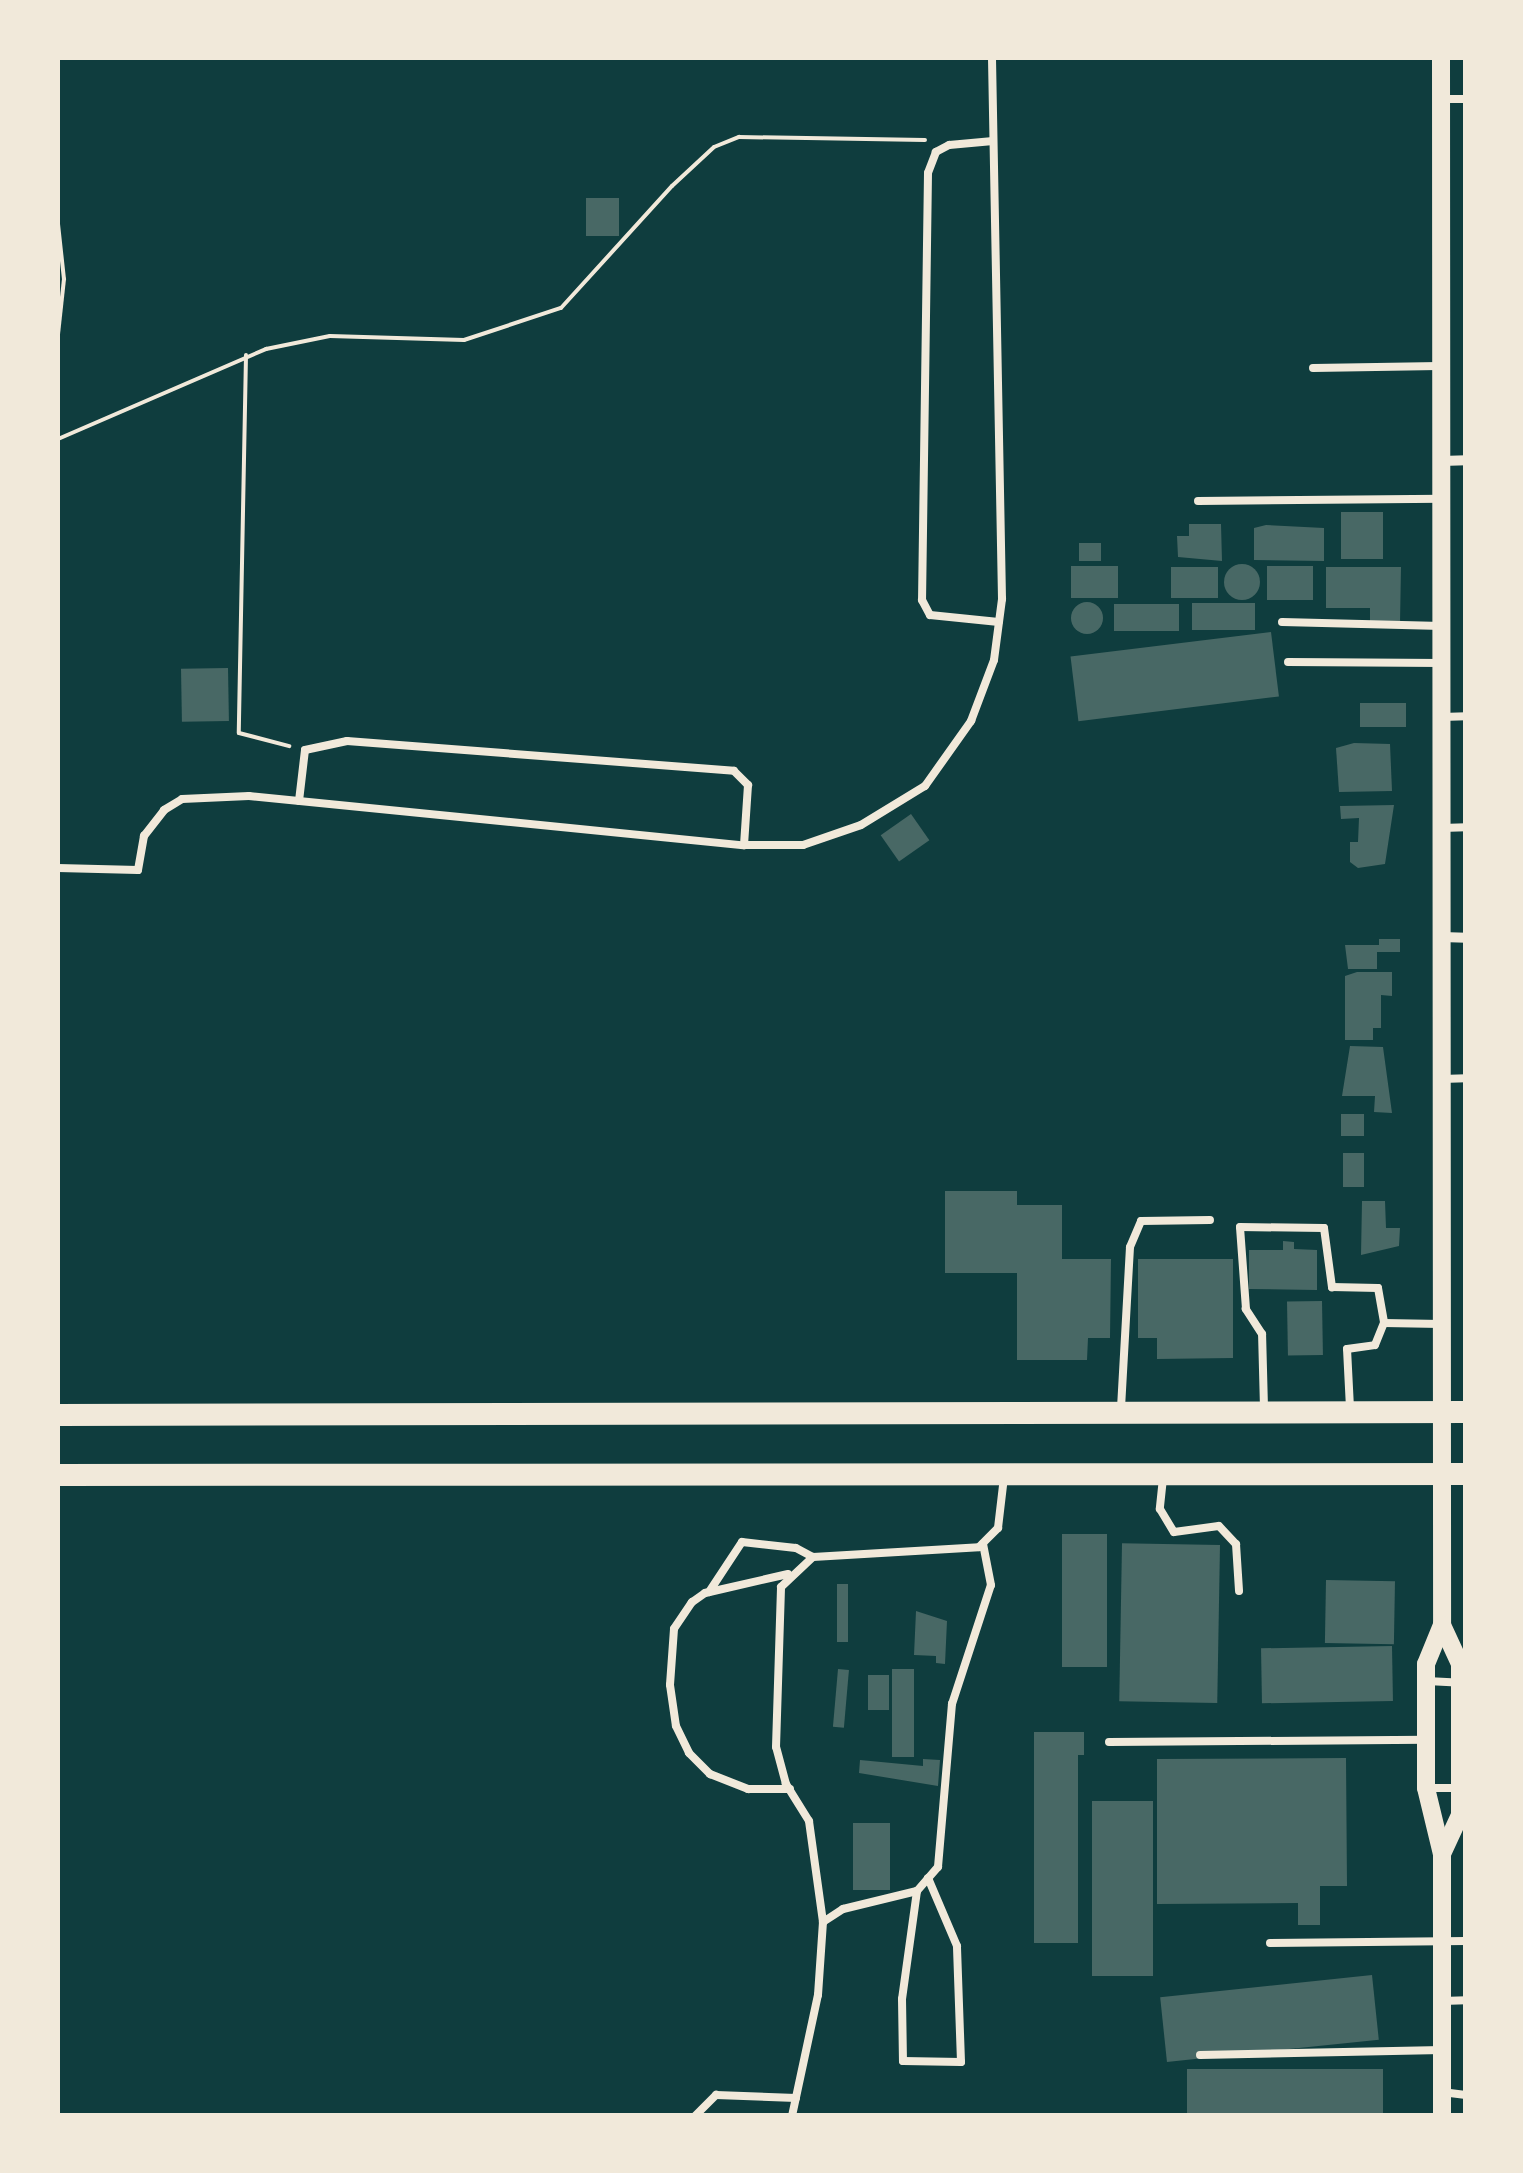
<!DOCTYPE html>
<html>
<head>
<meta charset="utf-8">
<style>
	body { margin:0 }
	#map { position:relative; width:1523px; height:2173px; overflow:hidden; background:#0f3d3e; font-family:Rubik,sans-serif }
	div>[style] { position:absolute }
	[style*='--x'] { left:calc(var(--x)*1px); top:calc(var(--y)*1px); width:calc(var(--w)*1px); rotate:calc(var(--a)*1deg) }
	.building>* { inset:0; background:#486865; transform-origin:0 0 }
	.round { border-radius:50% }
	.path>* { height:4px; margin:-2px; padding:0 2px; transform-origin:2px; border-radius:2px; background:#f1e9da }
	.service>* { height:8px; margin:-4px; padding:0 4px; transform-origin:4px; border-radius:4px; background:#f1e9da }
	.minor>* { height:10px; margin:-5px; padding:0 5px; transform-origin:5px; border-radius:5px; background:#f1e9da }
	.tertiary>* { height:18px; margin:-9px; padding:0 9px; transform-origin:9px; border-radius:9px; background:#f1e9da }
	.primary>* { height:22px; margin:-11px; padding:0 11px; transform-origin:11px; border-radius:11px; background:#f1e9da }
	span { translate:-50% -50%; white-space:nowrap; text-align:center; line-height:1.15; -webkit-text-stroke:8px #f1e9da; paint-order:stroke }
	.frame { position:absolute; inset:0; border:60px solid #f1e9da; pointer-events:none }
</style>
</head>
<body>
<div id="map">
	<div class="building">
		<i style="left:586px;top:198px;width:33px;height:38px"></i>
		<i style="left:1341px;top:512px;width:42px;height:47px"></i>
		<i style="clip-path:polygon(1189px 524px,1221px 524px,1222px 561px,1178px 557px,1177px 536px,1189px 536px)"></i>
		<i style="clip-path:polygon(1266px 525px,1324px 528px,1324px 561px,1254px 560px,1254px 528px)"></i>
		<i style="left:1079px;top:543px;width:22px;height:18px"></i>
		<i class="round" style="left:1224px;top:564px;width:36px;height:36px"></i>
		<i style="left:1071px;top:566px;width:47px;height:32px"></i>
		<i style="left:1267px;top:566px;width:46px;height:34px"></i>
		<i style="left:1171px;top:567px;width:47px;height:31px"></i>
		<i style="clip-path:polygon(1326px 567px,1401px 567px,1400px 623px,1370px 622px,1370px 608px,1326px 608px)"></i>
		<i class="round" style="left:1071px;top:602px;width:32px;height:32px"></i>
		<i style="left:1255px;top:603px;width:27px;height:63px;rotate:90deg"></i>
		<i style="left:1114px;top:604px;width:65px;height:27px"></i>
		<i style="left:1271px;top:632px;width:65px;height:202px;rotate:83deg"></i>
		<i style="left:228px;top:668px;width:53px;height:47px;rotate:89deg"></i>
		<i style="left:1406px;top:703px;width:24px;height:46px;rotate:90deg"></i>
		<i style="clip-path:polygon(1354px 743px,1390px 744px,1392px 791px,1339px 792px,1336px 748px)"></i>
		<i style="clip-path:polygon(1394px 805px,1385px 864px,1358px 868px,1350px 862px,1350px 842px,1358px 842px,1359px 818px,1341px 819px,1340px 806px)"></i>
		<i style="left:911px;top:814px;width:32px;height:37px;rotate:55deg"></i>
		<i style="clip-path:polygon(1379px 939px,1400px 939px,1400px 952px,1377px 952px,1377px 969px,1348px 969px,1345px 945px,1379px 945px)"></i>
		<i style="clip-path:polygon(1357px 972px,1392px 972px,1392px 996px,1381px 995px,1381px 1028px,1373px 1028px,1373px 1040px,1345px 1040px,1345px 976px)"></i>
		<i style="clip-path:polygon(1350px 1046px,1383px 1047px,1392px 1113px,1374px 1112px,1375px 1096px,1342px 1096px)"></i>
		<i style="left:1341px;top:1114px;width:23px;height:22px"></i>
		<i style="left:1343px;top:1153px;width:21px;height:34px"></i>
		<i style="clip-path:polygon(945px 1191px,1017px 1191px,1017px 1205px,1062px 1205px,1062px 1259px,1111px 1259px,1110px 1338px,1088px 1338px,1087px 1360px,1017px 1360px,1017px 1273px,945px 1273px)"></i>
		<i style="clip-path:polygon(1362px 1201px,1385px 1201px,1386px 1228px,1400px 1228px,1399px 1246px,1361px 1255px)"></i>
		<i style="clip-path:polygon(1283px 1241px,1294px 1242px,1294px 1249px,1317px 1250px,1317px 1290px,1249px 1289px,1249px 1250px,1283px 1250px)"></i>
		<i style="clip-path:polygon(1138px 1259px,1233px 1259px,1233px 1358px,1157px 1359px,1157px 1338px,1138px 1338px)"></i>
		<i style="left:1322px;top:1301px;width:54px;height:35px;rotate:89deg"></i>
		<i style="left:1062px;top:1534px;width:45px;height:133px"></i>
		<i style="left:1220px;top:1545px;width:158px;height:98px;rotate:91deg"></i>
		<i style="left:1326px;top:1580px;width:69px;height:63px;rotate:1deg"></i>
		<i style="left:837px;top:1584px;width:11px;height:58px"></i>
		<i style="clip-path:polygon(916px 1611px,947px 1621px,945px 1664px,936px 1663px,936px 1656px,914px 1655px)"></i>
		<i style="left:1392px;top:1646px;width:55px;height:131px;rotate:89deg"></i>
		<i style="left:838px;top:1669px;width:11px;height:58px;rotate:5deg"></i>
		<i style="left:892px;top:1669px;width:22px;height:88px"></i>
		<i style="left:868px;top:1675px;width:21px;height:35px"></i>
		<i style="clip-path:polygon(1034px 1732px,1084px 1732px,1084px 1755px,1078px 1755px,1078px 1943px,1034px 1943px)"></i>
		<i style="clip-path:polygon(1346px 1758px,1347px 1886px,1320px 1886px,1320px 1925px,1298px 1925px,1298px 1903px,1157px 1904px,1157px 1759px)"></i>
		<i style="clip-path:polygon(923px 1759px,940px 1760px,938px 1786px,859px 1773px,860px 1760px,923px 1766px)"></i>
		<i style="left:1092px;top:1801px;width:61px;height:175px"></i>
		<i style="left:853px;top:1823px;width:37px;height:67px"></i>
		<i style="left:1372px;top:1975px;width:65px;height:213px;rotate:84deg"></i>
		<i style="left:1383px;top:2069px;width:47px;height:196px;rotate:90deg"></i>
	</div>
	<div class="path">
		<i style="--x:58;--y:224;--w:55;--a:83.8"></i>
		<i style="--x:64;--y:279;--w:55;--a:96.2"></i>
		<i style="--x:246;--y:355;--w:378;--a:91.1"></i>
		<i style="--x:239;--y:733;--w:52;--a:14.6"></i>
		<i style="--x:58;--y:439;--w:227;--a:-23.4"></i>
		<i style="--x:266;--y:349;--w:65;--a:-11.5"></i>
		<i style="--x:330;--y:336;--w:134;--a:1.7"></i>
		<i style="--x:464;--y:340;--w:102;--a:-18.3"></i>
		<i style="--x:561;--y:308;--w:165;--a:-47.7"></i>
		<i style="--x:672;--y:186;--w:57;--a:-42.9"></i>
		<i style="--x:714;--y:147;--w:27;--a:-22"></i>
		<i style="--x:739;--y:137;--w:186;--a:0.9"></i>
	</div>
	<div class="service">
		<i style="--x:1442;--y:99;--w:24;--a:0"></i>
		<i style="--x:993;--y:141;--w:44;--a:174.8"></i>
		<i style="--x:949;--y:145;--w:15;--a:152"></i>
		<i style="--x:936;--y:152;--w:22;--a:111"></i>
		<i style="--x:928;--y:173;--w:427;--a:90.8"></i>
		<i style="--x:922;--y:600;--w:17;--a:62"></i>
		<i style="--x:930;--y:615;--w:69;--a:5.8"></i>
		<i style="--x:1313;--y:368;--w:126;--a:-0.9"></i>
		<i style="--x:1198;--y:501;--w:244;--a:-0.5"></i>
		<i style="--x:1282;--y:622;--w:160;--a:1.4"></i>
		<i style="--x:1288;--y:662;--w:154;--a:0.4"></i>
		<i style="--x:1442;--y:717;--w:24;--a:-2"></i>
		<i style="--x:299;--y:801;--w:51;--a:-83.3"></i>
		<i style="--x:305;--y:750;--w:43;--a:-12.1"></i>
		<i style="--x:347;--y:741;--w:388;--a:4.4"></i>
		<i style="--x:734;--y:771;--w:20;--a:45"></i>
		<i style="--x:748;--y:785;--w:60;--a:93.8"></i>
		<i style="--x:1442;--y:828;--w:24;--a:-2"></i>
		<i style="--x:58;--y:868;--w:80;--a:1.4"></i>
		<i style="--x:138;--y:870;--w:35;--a:-80"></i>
		<i style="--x:144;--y:836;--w:33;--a:-52"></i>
		<i style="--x:164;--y:810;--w:21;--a:-31"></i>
		<i style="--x:182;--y:799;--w:67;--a:-2.6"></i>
		<i style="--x:249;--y:796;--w:497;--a:5.7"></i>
		<i style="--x:744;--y:845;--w:59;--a:0"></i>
		<i style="--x:803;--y:845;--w:61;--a:-19"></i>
		<i style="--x:861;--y:825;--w:75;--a:-31.4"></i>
		<i style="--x:925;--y:786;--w:80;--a:-54.7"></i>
		<i style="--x:971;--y:721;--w:65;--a:-69.3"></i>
		<i style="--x:994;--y:660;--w:62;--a:-82.5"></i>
		<i style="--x:1002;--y:599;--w:541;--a:-91.06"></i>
		<i style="--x:1442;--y:1079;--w:24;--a:-2"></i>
		<i style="--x:1121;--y:1408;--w:161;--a:-86.8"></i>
		<i style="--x:1130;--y:1247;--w:28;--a:-67"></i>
		<i style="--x:1141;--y:1221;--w:69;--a:-0.8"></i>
		<i style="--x:1264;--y:1408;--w:74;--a:-91.5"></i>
		<i style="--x:1262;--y:1334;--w:30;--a:-123"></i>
		<i style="--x:1246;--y:1309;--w:82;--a:-94.2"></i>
		<i style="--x:1240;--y:1227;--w:84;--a:0.7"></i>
		<i style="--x:1324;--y:1228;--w:60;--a:82.3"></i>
		<i style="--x:1332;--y:1287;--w:46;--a:1.2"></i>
		<i style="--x:1378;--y:1288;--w:36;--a:80"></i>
		<i style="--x:1384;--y:1323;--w:57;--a:1"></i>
		<i style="--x:1350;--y:1408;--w:59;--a:-92.9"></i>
		<i style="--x:1347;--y:1349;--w:28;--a:-8"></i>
		<i style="--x:1375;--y:1345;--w:24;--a:-68"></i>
		<i style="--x:1163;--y:1478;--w:31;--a:96"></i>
		<i style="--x:1160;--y:1509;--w:27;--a:59"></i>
		<i style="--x:1174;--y:1532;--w:45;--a:-7.6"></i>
		<i style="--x:1219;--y:1526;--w:25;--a:47"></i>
		<i style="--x:1236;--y:1544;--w:47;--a:86.3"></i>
		<i style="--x:788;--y:1574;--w:85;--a:167.1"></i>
		<i style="--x:705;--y:1593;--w:16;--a:145"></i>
		<i style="--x:692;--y:1602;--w:32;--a:124"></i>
		<i style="--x:674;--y:1629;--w:56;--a:94.1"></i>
		<i style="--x:670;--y:1685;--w:41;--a:81.7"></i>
		<i style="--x:676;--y:1726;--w:30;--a:64"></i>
		<i style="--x:689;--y:1753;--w:30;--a:45"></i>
		<i style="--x:710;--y:1774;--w:41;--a:21.5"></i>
		<i style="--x:748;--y:1789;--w:42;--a:0"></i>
		<i style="--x:709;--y:1592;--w:60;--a:-56.6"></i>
		<i style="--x:742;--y:1542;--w:54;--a:6.3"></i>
		<i style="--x:796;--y:1548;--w:19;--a:28"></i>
		<i style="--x:1427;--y:1681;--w:34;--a:3"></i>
		<i style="--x:1109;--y:1742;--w:317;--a:-0.4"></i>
		<i style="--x:1426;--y:1788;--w:35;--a:0"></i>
		<i style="--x:917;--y:1891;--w:109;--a:97.9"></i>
		<i style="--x:902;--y:1999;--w:62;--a:89.1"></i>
		<i style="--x:903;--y:2061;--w:58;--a:1"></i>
		<i style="--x:961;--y:2062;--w:116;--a:-92"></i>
		<i style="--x:957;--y:1946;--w:74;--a:-113.1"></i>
		<i style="--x:823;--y:1922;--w:24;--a:-33"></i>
		<i style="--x:843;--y:1909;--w:76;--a:-13.7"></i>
		<i style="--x:917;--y:1891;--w:32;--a:-49"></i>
		<i style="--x:938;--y:1867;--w:164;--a:-85.1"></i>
		<i style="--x:952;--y:1704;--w:125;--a:-71.9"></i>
		<i style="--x:991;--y:1585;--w:42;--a:-101"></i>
		<i style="--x:1270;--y:1943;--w:196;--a:-0.6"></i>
		<i style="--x:1442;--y:2001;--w:24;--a:-2"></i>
		<i style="--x:1200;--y:2055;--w:242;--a:-1.2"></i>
		<i style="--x:1442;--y:2092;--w:24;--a:7"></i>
		<i style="--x:695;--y:2116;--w:30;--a:-45"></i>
		<i style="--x:716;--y:2095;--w:80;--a:2.1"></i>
		<i style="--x:792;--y:2116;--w:124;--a:-77.9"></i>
		<i style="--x:818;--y:1995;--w:73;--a:-86.1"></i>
		<i style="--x:823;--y:1922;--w:102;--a:-97.9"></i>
		<i style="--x:809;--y:1821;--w:44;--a:-121.9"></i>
		<i style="--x:786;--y:1784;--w:38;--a:-105"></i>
		<i style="--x:776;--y:1747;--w:160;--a:-88.2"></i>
		<i style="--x:781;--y:1587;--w:44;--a:-43.2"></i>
		<i style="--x:813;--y:1557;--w:166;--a:-3.4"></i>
		<i style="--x:979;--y:1547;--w:27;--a:-45"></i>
		<i style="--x:998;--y:1528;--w:51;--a:-83.3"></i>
	</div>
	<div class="minor">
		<i style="--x:1442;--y:461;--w:24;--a:-2"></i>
		<i style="--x:1442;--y:937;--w:24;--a:2"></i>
	</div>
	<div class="tertiary">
		<i style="--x:1441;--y:58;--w:1567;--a:89.96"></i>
		<i style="--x:1442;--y:1625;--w:42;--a:112.3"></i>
		<i style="--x:1426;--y:1664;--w:124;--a:90"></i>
		<i style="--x:1426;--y:1788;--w:68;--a:76.4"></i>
		<i style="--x:1442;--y:1854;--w:262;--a:90"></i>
		<i style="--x:1442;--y:1625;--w:43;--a:65.2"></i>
		<i style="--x:1460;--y:1664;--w:151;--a:90"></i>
		<i style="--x:1460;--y:1815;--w:43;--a:114.8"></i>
	</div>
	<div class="primary">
		<i style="--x:58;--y:1415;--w:1408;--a:-0.12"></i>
		<i style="--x:58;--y:1475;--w:1408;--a:-0.04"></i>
	</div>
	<div class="frame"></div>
</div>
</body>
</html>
